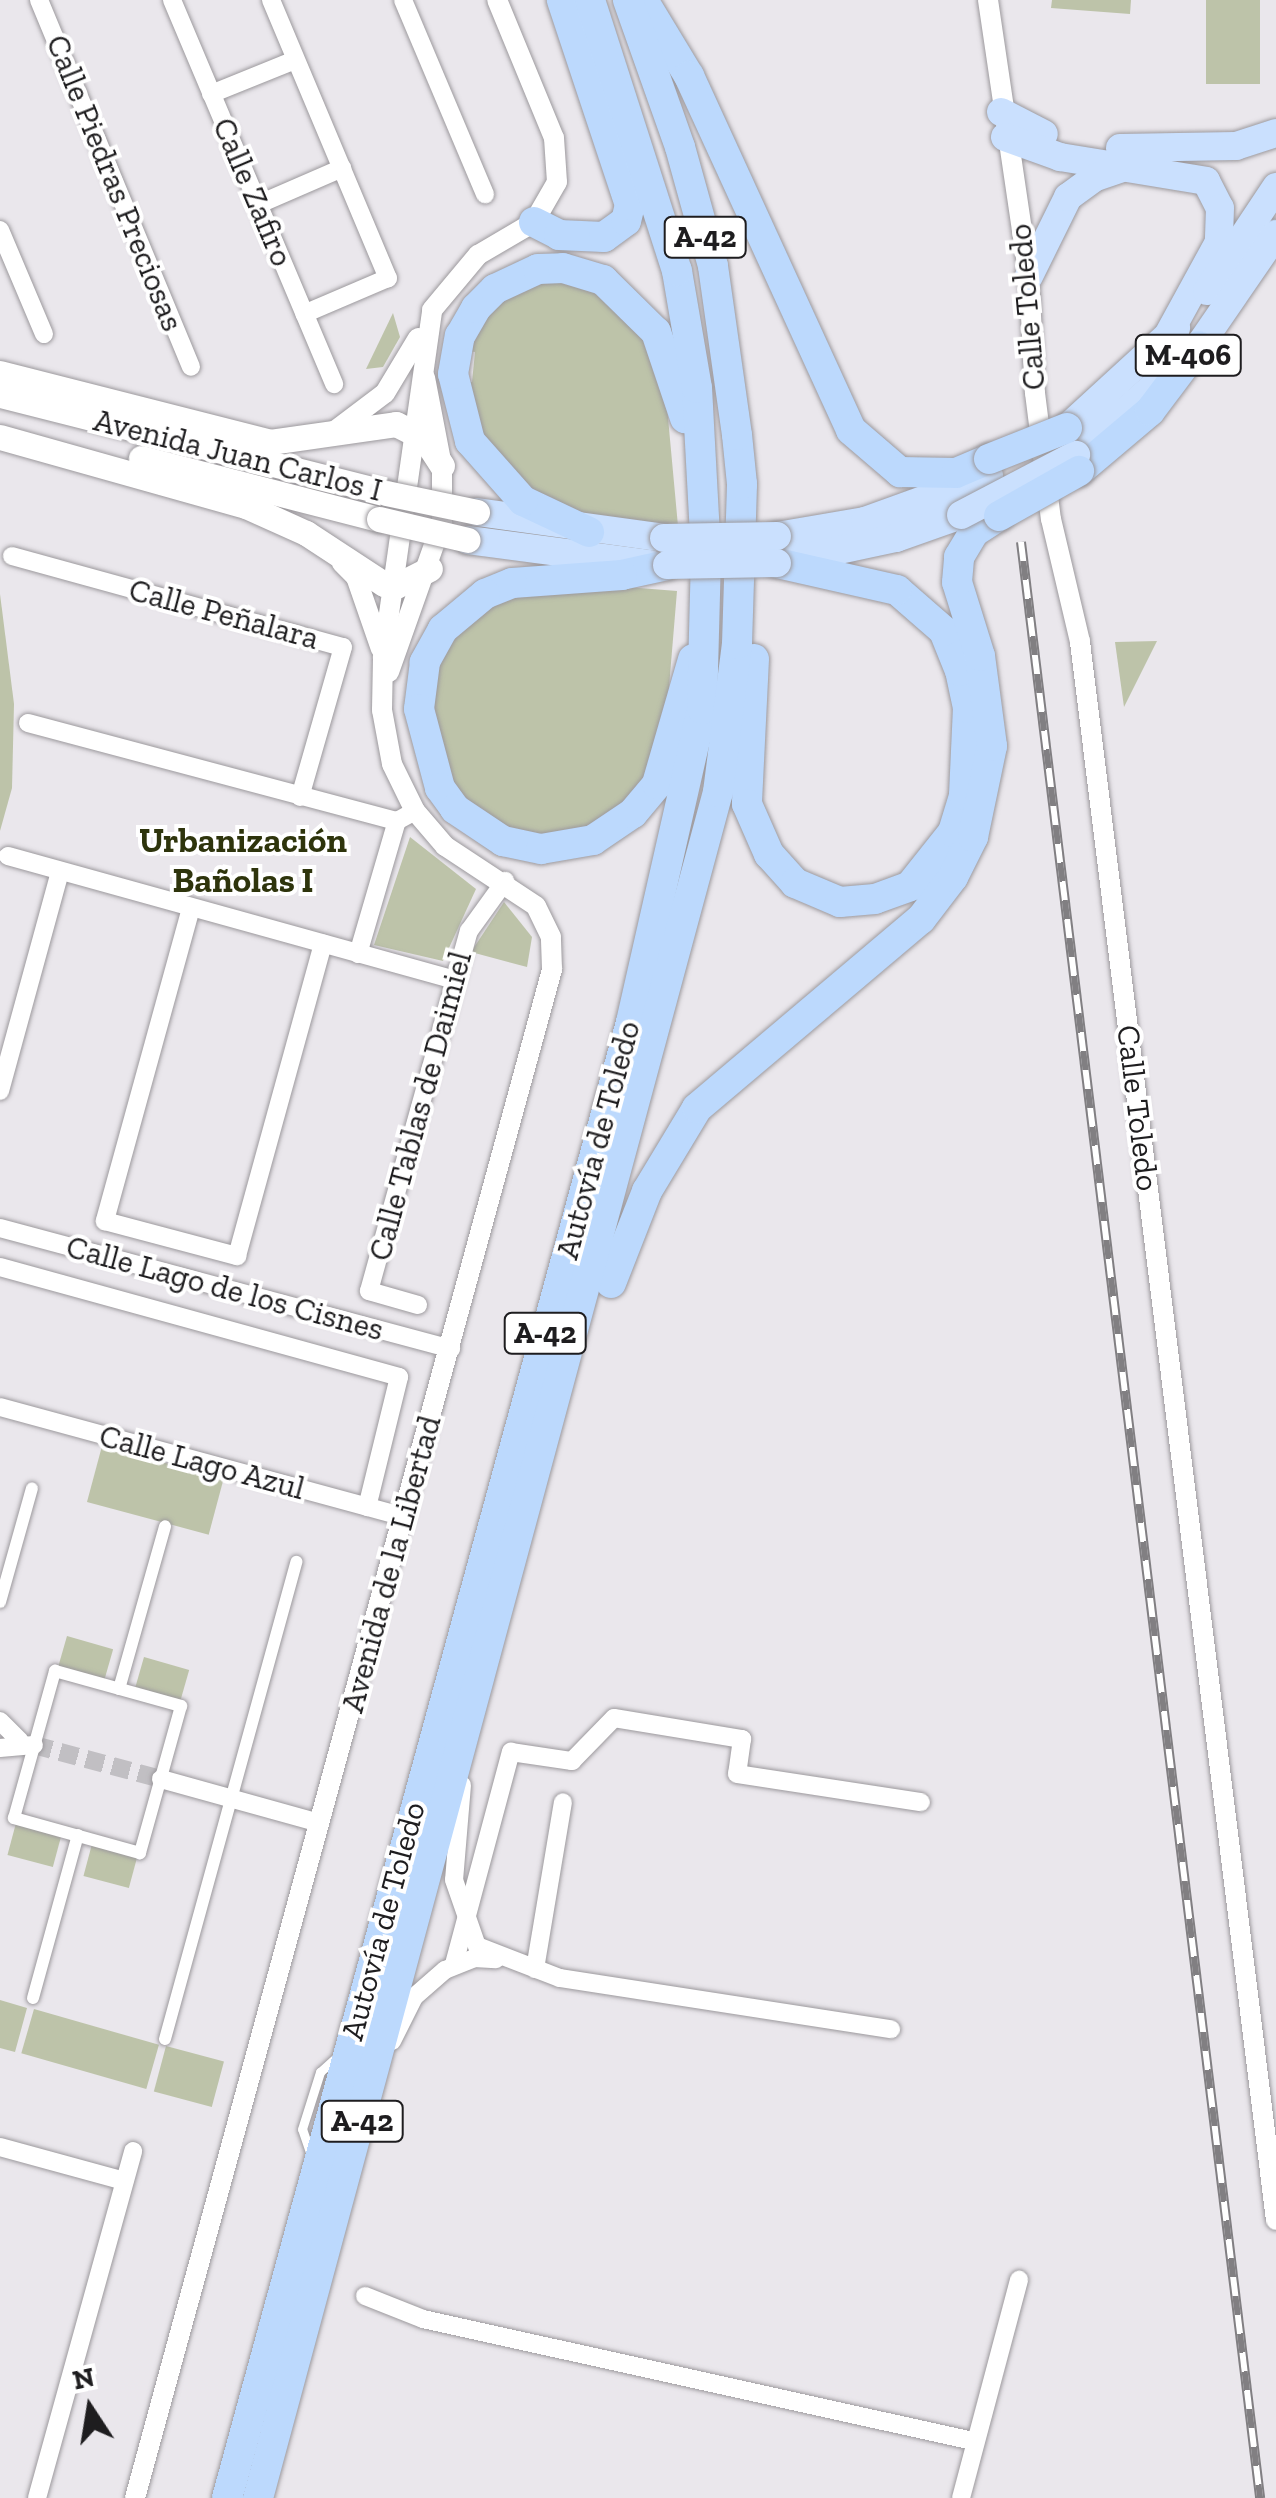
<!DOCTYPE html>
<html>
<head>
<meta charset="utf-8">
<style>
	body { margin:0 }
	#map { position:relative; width:1276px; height:2498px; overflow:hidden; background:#eae7ec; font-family:"Zilla Slab",serif }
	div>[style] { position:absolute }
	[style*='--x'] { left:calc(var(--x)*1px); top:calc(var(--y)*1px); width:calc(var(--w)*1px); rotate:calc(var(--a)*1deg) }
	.green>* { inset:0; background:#bdc3a9; transform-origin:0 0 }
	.minor-tunnel>* { height:18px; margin-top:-9px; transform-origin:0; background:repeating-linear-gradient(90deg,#c1bfc3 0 18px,transparent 0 27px) }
	.roads { filter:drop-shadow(0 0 2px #9c999d) drop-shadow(0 0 2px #9c999d) }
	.service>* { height:9px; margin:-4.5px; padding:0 4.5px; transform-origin:4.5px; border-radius:4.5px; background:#fff }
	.pedestrian>* { height:12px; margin:-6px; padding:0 6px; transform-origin:6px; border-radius:6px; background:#fff }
	.minor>* { height:18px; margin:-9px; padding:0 9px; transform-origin:9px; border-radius:9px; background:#fff }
	.tertiary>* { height:20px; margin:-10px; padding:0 10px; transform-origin:10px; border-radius:10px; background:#fff }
	.secondary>* { height:25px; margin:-12.5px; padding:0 12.5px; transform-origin:12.5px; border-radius:12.5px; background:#fff }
	.trunk>* { height:28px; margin:-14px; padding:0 14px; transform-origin:14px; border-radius:14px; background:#cae0fe }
	.motorway>* { height:30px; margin:-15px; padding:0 15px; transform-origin:15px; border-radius:15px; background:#bcd9fd }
	.rail>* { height:10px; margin-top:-5px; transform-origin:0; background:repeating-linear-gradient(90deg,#fff 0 19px,#817f82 0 38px); box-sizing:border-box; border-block:2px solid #817f82 }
	.bridges { filter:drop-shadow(0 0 2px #9c999d) drop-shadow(0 0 2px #9c999d) }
	.secondary-bridge>* { height:25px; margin:-12.5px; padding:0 12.5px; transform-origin:12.5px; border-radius:12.5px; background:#fff }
	.trunk-bridge>* { height:28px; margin:-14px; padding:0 14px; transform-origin:14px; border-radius:14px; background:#cae0fe }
	.motorway-bridge>* { height:30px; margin:-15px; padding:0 15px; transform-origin:15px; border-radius:15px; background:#bcd9fd }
	span { translate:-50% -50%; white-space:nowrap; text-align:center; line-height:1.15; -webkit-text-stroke:8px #fff; paint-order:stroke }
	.shield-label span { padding:2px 8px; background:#fff; border:2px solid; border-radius:8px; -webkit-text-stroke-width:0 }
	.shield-label { font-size:30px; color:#1e1d1f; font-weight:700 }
	.street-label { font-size:32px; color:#1e1d1f }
	.neighbourhood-label { font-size:35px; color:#2e340c; font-weight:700 }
	.north { position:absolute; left:40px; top:2358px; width:100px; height:100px; -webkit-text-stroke:8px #fff; paint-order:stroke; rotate:348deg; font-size:28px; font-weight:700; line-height:40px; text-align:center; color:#1e1d1f }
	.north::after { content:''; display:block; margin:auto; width:35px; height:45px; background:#1e1d1f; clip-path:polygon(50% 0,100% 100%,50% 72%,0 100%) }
</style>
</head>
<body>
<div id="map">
	<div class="green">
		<i style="clip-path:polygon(1052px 0,1131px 0,1130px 14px,1051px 8px)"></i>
		<i style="left:1206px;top:0;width:54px;height:84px"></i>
		<i style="clip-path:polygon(538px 279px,597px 288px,646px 337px,666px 396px,678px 526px,584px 516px,539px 497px,487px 449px,464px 380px,472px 382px,475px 352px,467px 351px,489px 307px)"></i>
		<i style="clip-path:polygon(393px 313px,400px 337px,383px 367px,366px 369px)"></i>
		<i style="clip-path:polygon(576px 583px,677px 591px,667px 711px,642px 786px,590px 829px,546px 838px,495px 827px,456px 792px,438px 752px,429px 686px,460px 623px,505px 595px)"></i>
		<i style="clip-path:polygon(0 594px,14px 704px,12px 788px,0 831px)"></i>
		<i style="clip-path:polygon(1157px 641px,1124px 707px,1115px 642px)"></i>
		<i style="clip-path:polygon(410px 837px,476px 889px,443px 961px,374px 945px)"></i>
		<i style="clip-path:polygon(504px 902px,532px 937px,527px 967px,471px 952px)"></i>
		<i style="left:102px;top:1446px;width:126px;height:58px;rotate:15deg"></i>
		<i style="left:67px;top:1636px;width:48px;height:33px;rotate:16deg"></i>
		<i style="left:144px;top:1657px;width:47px;height:33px;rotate:16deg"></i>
		<i style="left:16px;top:1823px;width:47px;height:33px;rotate:15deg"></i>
		<i style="left:92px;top:1844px;width:47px;height:33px;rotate:15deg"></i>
		<i style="clip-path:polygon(0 2000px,27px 2008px,15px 2052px,0 2048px)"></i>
		<i style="left:34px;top:2009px;width:130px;height:46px;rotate:16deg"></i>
		<i style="left:166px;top:2046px;width:60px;height:47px;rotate:15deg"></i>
	</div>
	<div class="minor-tunnel">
		<i style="--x:34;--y:1745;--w:131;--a:15"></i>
	</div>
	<div class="roads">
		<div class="service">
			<i style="--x:310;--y:2152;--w:24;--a:-109"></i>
			<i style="--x:302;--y:2129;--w:60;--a:-72.5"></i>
			<i style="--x:320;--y:2072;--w:25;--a:-42"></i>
		</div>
		<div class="pedestrian">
			<i style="--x:0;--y:1602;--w:118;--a:-74.3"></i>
			<i style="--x:55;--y:1671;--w:131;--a:15.5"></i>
			<i style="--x:181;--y:1706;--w:153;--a:105.6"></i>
			<i style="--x:140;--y:1853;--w:131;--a:-164.5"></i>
			<i style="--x:14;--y:1818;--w:153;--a:-74.4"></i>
			<i style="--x:119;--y:1689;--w:169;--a:-74.2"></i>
			<i style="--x:33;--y:1998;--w:169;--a:-74.6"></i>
			<i style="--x:165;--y:2039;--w:495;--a:-74.6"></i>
		</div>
		<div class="minor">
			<i style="--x:39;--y:0;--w:397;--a:67.5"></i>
			<i style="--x:172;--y:0;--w:417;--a:67.1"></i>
			<i style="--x:271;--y:0;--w:302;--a:67.2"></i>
			<i style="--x:388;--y:278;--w:91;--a:156.8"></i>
			<i style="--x:403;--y:0;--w:211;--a:67.1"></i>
			<i style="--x:211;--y:94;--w:91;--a:-22"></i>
			<i style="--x:257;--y:205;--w:93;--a:-23.5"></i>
			<i style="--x:0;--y:230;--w:113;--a:67.1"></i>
			<i style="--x:12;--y:556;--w:343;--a:15.4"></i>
			<i style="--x:343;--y:647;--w:156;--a:106"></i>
			<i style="--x:28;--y:723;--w:382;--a:14.9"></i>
			<i style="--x:397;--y:821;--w:21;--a:-29"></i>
			<i style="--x:8;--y:856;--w:463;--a:15.5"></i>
			<i style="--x:191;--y:908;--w:325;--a:105.4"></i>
			<i style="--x:105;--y:1221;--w:137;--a:14.9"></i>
			<i style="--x:237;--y:1256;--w:324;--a:-74.6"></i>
			<i style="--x:358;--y:954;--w:139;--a:-73.7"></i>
			<i style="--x:0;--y:1091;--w:228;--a:-74.7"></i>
			<i style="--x:0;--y:1228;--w:467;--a:15"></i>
			<i style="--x:0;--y:1267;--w:414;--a:15.4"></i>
			<i style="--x:399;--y:1377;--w:134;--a:103.8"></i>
			<i style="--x:418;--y:1305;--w:51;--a:-164.1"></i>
			<i style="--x:369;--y:1291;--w:374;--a:-74.5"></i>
			<i style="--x:469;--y:931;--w:62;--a:-54.2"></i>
			<i style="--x:0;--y:1407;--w:419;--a:15.2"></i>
			<i style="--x:0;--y:1721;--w:28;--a:45"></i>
			<i style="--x:0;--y:1748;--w:34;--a:-5"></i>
			<i style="--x:161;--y:1779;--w:165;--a:15.5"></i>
			<i style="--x:462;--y:1785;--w:95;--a:94.8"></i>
			<i style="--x:454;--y:1880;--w:70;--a:70.8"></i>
			<i style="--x:477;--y:1946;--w:89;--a:21.1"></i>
			<i style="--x:560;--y:1978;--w:335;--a:8.8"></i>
			<i style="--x:454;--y:1964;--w:220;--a:-75"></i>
			<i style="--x:511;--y:1752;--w:62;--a:8.4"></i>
			<i style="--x:572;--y:1761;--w:60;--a:-45.7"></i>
			<i style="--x:614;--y:1718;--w:130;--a:9.3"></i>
			<i style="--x:742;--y:1739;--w:35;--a:98"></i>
			<i style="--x:737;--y:1774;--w:186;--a:8.7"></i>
			<i style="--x:535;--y:1969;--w:169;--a:-80.5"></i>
			<i style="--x:392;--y:2041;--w:49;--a:-63.4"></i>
			<i style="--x:414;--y:1997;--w:41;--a:-41.1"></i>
			<i style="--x:445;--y:1970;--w:31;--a:-22"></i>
			<i style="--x:474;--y:1958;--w:22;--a:3"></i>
			<i style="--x:0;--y:2147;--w:129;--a:15.3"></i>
			<i style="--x:365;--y:2296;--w:62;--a:21.6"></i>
			<i style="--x:423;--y:2319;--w:563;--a:12.51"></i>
			<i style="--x:37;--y:2498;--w:360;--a:-74.5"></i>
			<i style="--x:961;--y:2498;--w:226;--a:-75.1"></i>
		</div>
		<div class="tertiary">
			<i style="--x:988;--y:0;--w:279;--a:81.6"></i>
			<i style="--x:1029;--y:276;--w:117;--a:87.1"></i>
			<i style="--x:1035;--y:393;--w:127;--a:82.8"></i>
			<i style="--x:1051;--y:519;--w:126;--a:76.7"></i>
			<i style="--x:1080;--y:642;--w:1590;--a:82.92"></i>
			<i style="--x:336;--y:430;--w:61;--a:-37.1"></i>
			<i style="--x:385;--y:393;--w:64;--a:-59"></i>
			<i style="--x:342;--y:563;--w:20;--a:45"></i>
			<i style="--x:356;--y:577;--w:76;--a:70.9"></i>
			<i style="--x:389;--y:672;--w:159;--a:-70.5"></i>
			<i style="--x:442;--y:522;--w:56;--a:-90"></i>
			<i style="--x:442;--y:466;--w:90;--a:-100.9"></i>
			<i style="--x:135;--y:2498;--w:1585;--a:-74.74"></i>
			<i style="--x:552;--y:969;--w:32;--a:-92"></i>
			<i style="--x:551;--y:937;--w:34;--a:-116"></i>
			<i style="--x:536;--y:906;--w:109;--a:-146.6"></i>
			<i style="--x:445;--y:846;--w:46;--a:-130.6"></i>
			<i style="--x:415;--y:811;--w:52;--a:-116.1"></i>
			<i style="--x:392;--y:764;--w:55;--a:-100.5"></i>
			<i style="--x:382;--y:710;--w:54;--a:-88.9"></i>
			<i style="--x:383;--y:656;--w:349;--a:-81.9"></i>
			<i style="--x:432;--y:310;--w:72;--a:-50.1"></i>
			<i style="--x:478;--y:255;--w:65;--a:-30.5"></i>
			<i style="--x:534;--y:222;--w:46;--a:-60.1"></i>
			<i style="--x:557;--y:182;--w:44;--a:-93.9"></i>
			<i style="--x:554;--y:138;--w:149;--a:-112.4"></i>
		</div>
		<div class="secondary">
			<i style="--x:0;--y:373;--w:279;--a:14.3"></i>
			<i style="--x:270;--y:442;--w:127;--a:-8.1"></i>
			<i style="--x:396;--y:424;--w:31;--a:27"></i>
			<i style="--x:424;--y:438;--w:33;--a:57"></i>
			<i style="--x:0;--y:395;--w:398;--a:14.2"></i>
			<i style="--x:0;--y:437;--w:255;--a:15.7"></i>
			<i style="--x:246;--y:506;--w:66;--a:24.2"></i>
			<i style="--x:306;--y:533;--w:93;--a:33.2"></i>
			<i style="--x:384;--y:584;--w:12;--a:9"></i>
			<i style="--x:396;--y:586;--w:38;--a:-27"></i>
			<i style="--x:141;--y:458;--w:246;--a:14.4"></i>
		</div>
		<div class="trunk">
			<i style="--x:1001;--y:112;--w:48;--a:27.1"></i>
			<i style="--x:1005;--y:137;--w:59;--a:20"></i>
			<i style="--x:1060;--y:157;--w:148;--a:9.3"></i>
			<i style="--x:1206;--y:181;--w:30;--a:63"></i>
			<i style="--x:1220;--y:208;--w:34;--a:92"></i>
			<i style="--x:1219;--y:242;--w:111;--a:118.7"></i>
			<i style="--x:1120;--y:148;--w:116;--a:-1"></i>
			<i style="--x:1236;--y:146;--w:42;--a:-18"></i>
			<i style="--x:1029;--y:276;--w:88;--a:-63.7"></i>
			<i style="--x:1068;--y:197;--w:34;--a:-36"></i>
			<i style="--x:1096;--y:177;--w:31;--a:-19"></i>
			<i style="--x:1207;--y:291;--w:125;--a:-56.4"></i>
			<i style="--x:1067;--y:428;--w:148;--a:-42.5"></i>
			<i style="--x:1076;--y:455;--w:164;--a:-41.5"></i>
			<i style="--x:1199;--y:346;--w:136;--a:-55.5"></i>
			<i style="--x:477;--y:512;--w:189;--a:7.9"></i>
			<i style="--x:777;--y:536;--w:89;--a:-9.7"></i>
			<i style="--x:865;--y:521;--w:132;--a:-19.9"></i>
			<i style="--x:468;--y:540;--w:184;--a:7.5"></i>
			<i style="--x:778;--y:563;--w:121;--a:-12"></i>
			<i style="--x:896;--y:538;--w:69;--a:-19.5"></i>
		</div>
		<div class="motorway">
			<i style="--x:643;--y:0;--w:89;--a:58.8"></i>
			<i style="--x:689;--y:76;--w:389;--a:65.4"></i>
			<i style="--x:851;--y:430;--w:65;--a:40.6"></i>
			<i style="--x:900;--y:472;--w:56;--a:1"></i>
			<i style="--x:956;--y:473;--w:36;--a:-23"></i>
			<i style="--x:534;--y:222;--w:28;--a:27"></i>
			<i style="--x:559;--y:235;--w:45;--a:2.5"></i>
			<i style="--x:604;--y:237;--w:27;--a:-36"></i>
			<i style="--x:626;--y:221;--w:16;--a:-76"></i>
			<i style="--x:630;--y:205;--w:216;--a:-108.4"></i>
			<i style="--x:1079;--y:471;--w:93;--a:-40.2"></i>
			<i style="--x:1150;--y:411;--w:81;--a:-53"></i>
			<i style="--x:589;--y:532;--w:73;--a:-154.8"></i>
			<i style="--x:523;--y:501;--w:80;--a:-131.5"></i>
			<i style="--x:470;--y:441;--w:69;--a:-104.2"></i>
			<i style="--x:453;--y:374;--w:39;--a:-80"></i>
			<i style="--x:460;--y:336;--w:32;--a:-60"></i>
			<i style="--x:476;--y:308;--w:27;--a:-45"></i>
			<i style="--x:495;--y:289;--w:47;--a:-24.9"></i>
			<i style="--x:538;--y:269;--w:25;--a:-2"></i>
			<i style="--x:563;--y:268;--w:42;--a:16.7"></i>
			<i style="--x:603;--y:280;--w:74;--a:44.5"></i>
			<i style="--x:656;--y:332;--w:91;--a:71.4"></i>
			<i style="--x:667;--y:565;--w:46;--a:167.5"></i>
			<i style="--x:622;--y:575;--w:110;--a:175.8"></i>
			<i style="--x:512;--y:583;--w:29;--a:158"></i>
			<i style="--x:485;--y:594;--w:55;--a:140.2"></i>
			<i style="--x:443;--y:629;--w:38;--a:119"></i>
			<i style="--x:425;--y:662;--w:47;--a:97.3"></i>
			<i style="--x:419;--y:709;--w:82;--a:75.1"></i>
			<i style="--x:440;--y:788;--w:26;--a:54"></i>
			<i style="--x:455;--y:809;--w:58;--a:33.7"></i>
			<i style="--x:503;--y:841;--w:39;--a:12"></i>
			<i style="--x:541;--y:849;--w:53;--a:-9.8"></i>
			<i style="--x:593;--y:840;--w:48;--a:-34"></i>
			<i style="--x:633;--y:813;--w:38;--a:-50"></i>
			<i style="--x:657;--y:784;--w:130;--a:-73.9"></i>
			<i style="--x:754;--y:659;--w:145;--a:92.8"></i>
			<i style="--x:747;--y:804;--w:55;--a:66.3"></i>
			<i style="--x:769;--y:854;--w:39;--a:48"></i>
			<i style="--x:795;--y:883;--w:49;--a:22.9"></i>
			<i style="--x:840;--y:902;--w:35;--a:-5"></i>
			<i style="--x:875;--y:899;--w:37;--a:-20"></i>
			<i style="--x:910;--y:886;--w:69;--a:-51.5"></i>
			<i style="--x:953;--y:832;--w:39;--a:-73"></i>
			<i style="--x:964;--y:795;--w:87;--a:-87.4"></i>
			<i style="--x:968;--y:708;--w:38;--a:-102"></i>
			<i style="--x:960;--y:671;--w:43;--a:-111.8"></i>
			<i style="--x:944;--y:631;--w:62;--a:-138.9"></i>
			<i style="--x:897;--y:590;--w:123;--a:-167.3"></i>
			<i style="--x:611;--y:1283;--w:99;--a:-68.6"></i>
			<i style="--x:647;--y:1191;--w:97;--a:-58.9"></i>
			<i style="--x:697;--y:1108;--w:293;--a:-40.2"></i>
			<i style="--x:921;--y:919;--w:53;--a:-52.7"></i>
			<i style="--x:953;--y:877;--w:45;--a:-63.4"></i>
			<i style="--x:973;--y:837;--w:93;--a:-78.2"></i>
			<i style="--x:992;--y:746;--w:91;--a:-97.6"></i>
			<i style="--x:980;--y:656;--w:77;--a:-107.3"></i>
			<i style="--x:957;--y:582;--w:25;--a:-85"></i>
			<i style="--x:959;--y:557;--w:29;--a:-59"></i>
			<i style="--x:974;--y:532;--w:30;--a:-33"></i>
			<i style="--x:227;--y:2498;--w:1530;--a:-74.69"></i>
			<i style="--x:631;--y:1022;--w:321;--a:-77.2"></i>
			<i style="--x:702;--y:709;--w:155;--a:-88.5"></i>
			<i style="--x:706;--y:554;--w:166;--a:-93.1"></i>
			<i style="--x:697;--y:388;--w:119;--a:-99.7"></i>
			<i style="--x:677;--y:271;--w:285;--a:-107.8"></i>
			<i style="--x:258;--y:2498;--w:1767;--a:-74.91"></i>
			<i style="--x:718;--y:792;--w:149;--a:-82.7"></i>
			<i style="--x:737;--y:644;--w:160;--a:-88.2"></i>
			<i style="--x:742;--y:484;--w:49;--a:-95.8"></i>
			<i style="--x:737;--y:435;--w:171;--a:-98.1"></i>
			<i style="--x:713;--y:266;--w:123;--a:-105.5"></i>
			<i style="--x:680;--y:147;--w:156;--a:-109.5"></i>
		</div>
	</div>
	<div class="rail">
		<i style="--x:1021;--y:542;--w:1971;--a:83.03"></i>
	</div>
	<div class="bridges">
		<div class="secondary-bridge">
			<i style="--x:386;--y:493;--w:93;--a:11.8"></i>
			<i style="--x:379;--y:519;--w:91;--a:13.3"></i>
		</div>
		<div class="trunk-bridge">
			<i style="--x:961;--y:515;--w:130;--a:-27.6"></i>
			<i style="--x:664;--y:538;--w:113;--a:-1"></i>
			<i style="--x:667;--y:565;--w:110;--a:-1"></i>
		</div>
		<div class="motorway-bridge">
			<i style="--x:989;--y:459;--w:84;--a:-21.7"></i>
			<i style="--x:999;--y:516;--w:92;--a:-29.4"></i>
		</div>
	</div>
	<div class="shield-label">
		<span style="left:705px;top:237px">A-42</span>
		<span style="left:1188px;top:355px">M-406</span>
		<span style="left:545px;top:1333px">A-42</span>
		<span style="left:362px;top:2121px">A-42</span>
	</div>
	<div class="street-label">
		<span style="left:115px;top:183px;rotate:68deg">Calle Piedras Preciosas</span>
		<span style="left:253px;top:192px;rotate:67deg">Calle Zafiro</span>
		<span style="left:1027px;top:307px;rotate:-95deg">Calle Toledo</span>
		<span style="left:238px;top:455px;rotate:14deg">Avenida Juan Carlos I</span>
		<span style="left:224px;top:614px;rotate:15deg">Calle Peñalara</span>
		<span style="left:420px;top:1106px;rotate:-75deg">Calle Tablas de Daimiel</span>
		<span style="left:1138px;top:1108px;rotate:83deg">Calle Toledo</span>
		<span style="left:598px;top:1140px;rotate:-75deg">Autovía de Toledo</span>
		<span style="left:225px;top:1288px;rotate:15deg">Calle Lago de los Cisnes</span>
		<span style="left:202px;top:1462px;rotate:15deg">Calle Lago Azul</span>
		<span style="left:391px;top:1564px;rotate:-75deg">Avenida de la Libertad</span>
		<span style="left:383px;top:1921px;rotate:-75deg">Autovía de Toledo</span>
	</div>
	<div class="neighbourhood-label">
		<span style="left:243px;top:860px">Urbanización<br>Bañolas I</span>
	</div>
	<div class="north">N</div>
</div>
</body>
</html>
